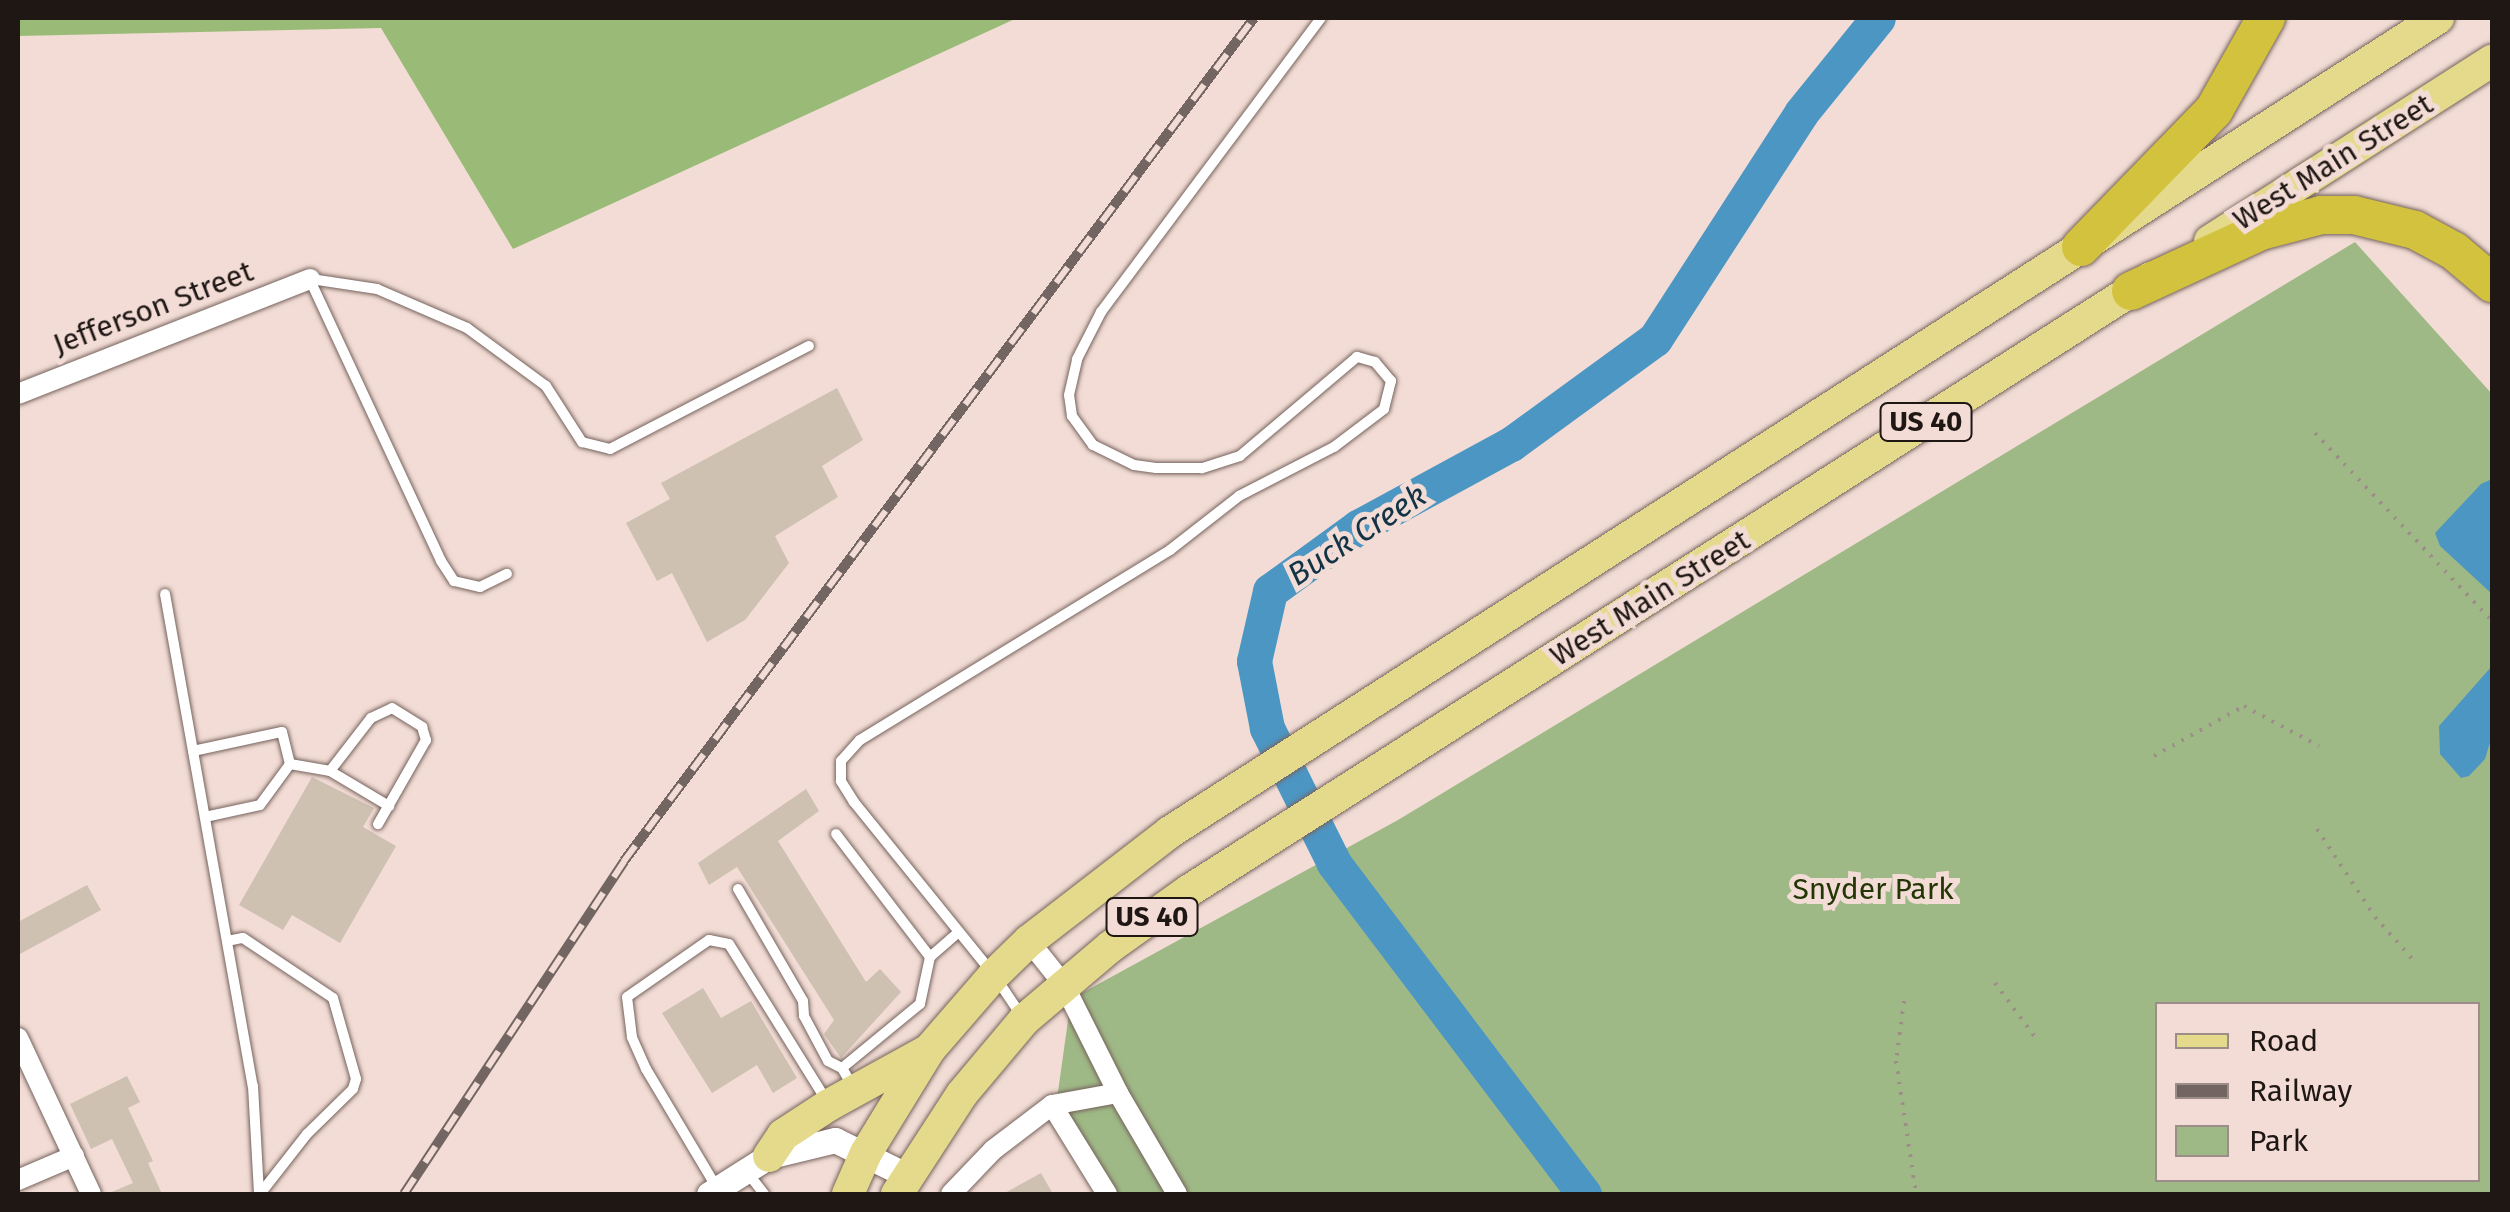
<!DOCTYPE html>
<html>
<head>
<meta charset="utf-8">
<style>
	body { margin:0 }
	#map { position:relative; width:2510px; height:1212px; overflow:hidden; background:#f2dcd5; font-family:"Fira Sans",sans-serif }
	div>[style] { position:absolute }
	[style*='--x'] { left:calc(var(--x)*1px); top:calc(var(--y)*1px); width:calc(var(--w)*1px); rotate:calc(var(--a)*1deg) }
	.green>* { inset:0; background:#9fb986 }
	.forest>* { inset:0; background:#9abb77 }
	.water>* { inset:0; background:#4c96c3 }
	.river>* { height:35px; margin:-17.5px; padding:0 17.5px; transform-origin:17.5px; border-radius:17.5px; background:#4c96c3 }
	.building>* { inset:0; background:#cec1b2 }
	.path>* { height:4px; margin-top:-2px; transform-origin:0; background:repeating-linear-gradient(90deg,#9d8d88 0 2.5px,transparent 0 10.5px) }
	.roads { filter:drop-shadow(0 0 2px #76635d) drop-shadow(0 0 2px #76635d) }
	.service>* { height:10px; margin:-5px; padding:0 5px; transform-origin:5px; border-radius:5px; background:#fff }
	.minor>* { height:20px; margin:-10px; padding:0 10px; transform-origin:10px; border-radius:10px; background:#fff }
	.tertiary>* { height:25px; margin:-12.5px; padding:0 12.5px; transform-origin:12.5px; border-radius:12.5px; background:#fff }
	.primary>* { height:32px; margin:-16px; padding:0 16px; transform-origin:16px; border-radius:16px; background:#e5da8b }
	.motorway>* { height:38px; margin:-19px; padding:0 19px; transform-origin:19px; border-radius:19px; background:#d3c23e }
	.rail>* { height:10px; margin-top:-5px; transform-origin:0; background:repeating-linear-gradient(90deg,#f2dcd5 0 19px,#736662 0 38px); box-sizing:border-box; border-block:2px solid #736662 }
	span { translate:-50% -50%; white-space:nowrap; text-align:center; line-height:1.15; -webkit-text-stroke:10px #f2dcd5; paint-order:stroke }
	.shield-label span { padding:2px 8px; background:#f2dcd5; border:2px solid; border-radius:8px; -webkit-text-stroke-width:0 }
	.shield-label { font-size:28px; color:#1e1714; font-weight:700 }
	.street-label { font-size:30px; color:#1e1714 }
	.park-label { font-size:30px; color:#223704 }
	.water-label { font-size:32px; color:#123346; font-style:italic }
	.frame { position:absolute; inset:0; border:20px solid #1e1714; pointer-events:none }
	.legend { position:absolute; left:2155px; top:1002px; width:325px; height:180px; box-sizing:border-box; background:#f2dcd5; border:2px solid #9d8d88; margin:0; padding:12px 18px; list-style:none; font-size:30px; color:#1e1714 }
	.legend li { display:flex; align-items:center; gap:20px; height:50px }
	.legend b { width:50px; border:2px solid #9d8d88 }
</style>
</head>
<body>
<div id="map">
	<div class="green">
		<i style="clip-path:polygon(evenodd,2355px 242px,2492px 394px,2492px 1194px,1109px 1194px,1056px 1106px,1071px 999px,1398px 820px,2355px 242px,2158px 1004px,2478px 1004px,2478px 1180px,2158px 1180px,2158px 1004px)"></i>
	</div>
	<div class="forest">
		<i style="clip-path:polygon(18px 18px,1017px 18px,513px 249px,381px 28px,18px 36px)"></i>
	</div>
	<div class="water">
		<i style="clip-path:polygon(2492px 479px,2492px 594px,2440px 546px,2435px 533px,2481px 484px)"></i>
		<i style="clip-path:polygon(2492px 666px,2492px 736px,2485px 759px,2469px 776px,2461px 778px,2440px 754px,2439px 726px)"></i>
	</div>
	<div class="river">
		<i style="--x:1584;--y:1194;--w:415;--a:-127.1"></i>
		<i style="--x:1334;--y:863;--w:151;--a:-116.4"></i>
		<i style="--x:1267;--y:728;--w:68;--a:-101"></i>
		<i style="--x:1254;--y:661;--w:72;--a:-77.1"></i>
		<i style="--x:1270;--y:591;--w:109;--a:-36"></i>
		<i style="--x:1358;--y:527;--w:174;--a:-28.5"></i>
		<i style="--x:1511;--y:444;--w:178;--a:-36.1"></i>
		<i style="--x:1655;--y:339;--w:269;--a:-57.1"></i>
		<i style="--x:1801;--y:113;--w:122;--a:-51"></i>
	</div>
	<div class="building">
		<i style="clip-path:polygon(837px 388px,863px 440px,822px 466px,838px 497px,775px 536px,789px 563px,745px 620px,707px 642px,672px 573px,657px 581px,626px 523px,670px 499px,661px 483px)"></i>
		<i style="clip-path:polygon(312px 777px,374px 808px,363px 827px,396px 846px,340px 943px,292px 915px,283px 930px,239px 905px)"></i>
		<i style="clip-path:polygon(806px 789px,819px 811px,778px 841px,866px 982px,880px 969px,901px 992px,841px 1058px,824px 1034px,834px 1020px,737px 867px,709px 885px,698px 863px)"></i>
		<i style="clip-path:polygon(87px 885px,101px 910px,18px 955px,18px 922px)"></i>
		<i style="clip-path:polygon(703px 988px,721px 1018px,751px 1001px,797px 1078px,773px 1093px,757px 1065px,712px 1093px,662px 1013px)"></i>
		<i style="clip-path:polygon(127px 1076px,140px 1102px,128px 1108px,153px 1161px,148px 1163px,162px 1194px,107px 1194px,133px 1183px,112px 1139px,91px 1149px,70px 1104px)"></i>
		<i style="clip-path:polygon(1041px 1173px,1053px 1194px,1003px 1194px)"></i>
	</div>
	<div class="path">
		<i style="--x:2315;--y:433;--w:258;--a:46.7"></i>
		<i style="--x:2154;--y:756;--w:103;--a:-29.1"></i>
		<i style="--x:2244;--y:706;--w:85;--a:28.1"></i>
		<i style="--x:2317;--y:829;--w:105;--a:56.6"></i>
		<i style="--x:2375;--y:917;--w:59;--a:48.4"></i>
		<i style="--x:1995;--y:983;--w:67;--a:53.5"></i>
		<i style="--x:1904;--y:1001;--w:61;--a:97.6"></i>
		<i style="--x:1896;--y:1061;--w:134;--a:81.4"></i>
	</div>
	<div class="roads">
		<div class="service">
			<i style="--x:311;--y:279;--w:67;--a:8.6"></i>
			<i style="--x:377;--y:289;--w:98;--a:23.4"></i>
			<i style="--x:467;--y:328;--w:98;--a:36.3"></i>
			<i style="--x:546;--y:386;--w:67;--a:57.3"></i>
			<i style="--x:582;--y:442;--w:29;--a:14"></i>
			<i style="--x:610;--y:449;--w:224;--a:-27.4"></i>
			<i style="--x:310;--y:280;--w:310;--a:65"></i>
			<i style="--x:441;--y:561;--w:24;--a:57"></i>
			<i style="--x:454;--y:581;--w:27;--a:13"></i>
			<i style="--x:480;--y:587;--w:30;--a:-26"></i>
			<i style="--x:165;--y:594;--w:500;--a:79.9"></i>
			<i style="--x:253;--y:1086;--w:108;--a:86.8"></i>
			<i style="--x:193;--y:751;--w:91;--a:-12.1"></i>
			<i style="--x:282;--y:732;--w:33;--a:76"></i>
			<i style="--x:290;--y:764;--w:41;--a:9.9"></i>
			<i style="--x:330;--y:771;--w:67;--a:-52.3"></i>
			<i style="--x:371;--y:718;--w:23;--a:-25"></i>
			<i style="--x:392;--y:708;--w:36;--a:32"></i>
			<i style="--x:422;--y:727;--w:14;--a:73"></i>
			<i style="--x:426;--y:740;--w:97;--a:119.7"></i>
			<i style="--x:330;--y:771;--w:69;--a:30.7"></i>
			<i style="--x:205;--y:817;--w:56;--a:-12.3"></i>
			<i style="--x:260;--y:805;--w:51;--a:-53.8"></i>
			<i style="--x:836;--y:834;--w:155;--a:52.6"></i>
			<i style="--x:738;--y:889;--w:129;--a:59.9"></i>
			<i style="--x:803;--y:1001;--w:15;--a:86"></i>
			<i style="--x:804;--y:1016;--w:51;--a:61.9"></i>
			<i style="--x:828;--y:1061;--w:16;--a:27"></i>
			<i style="--x:227;--y:941;--w:16;--a:-11"></i>
			<i style="--x:243;--y:938;--w:108;--a:33.7"></i>
			<i style="--x:333;--y:998;--w:84;--a:74.1"></i>
			<i style="--x:356;--y:1079;--w:10;--a:107"></i>
			<i style="--x:353;--y:1089;--w:64;--a:135.6"></i>
			<i style="--x:307;--y:1134;--w:76;--a:128.1"></i>
			<i style="--x:1021;--y:1015;--w:48;--a:-124"></i>
			<i style="--x:994;--y:975;--w:223;--a:-129"></i>
			<i style="--x:854;--y:802;--w:25;--a:-122"></i>
			<i style="--x:841;--y:781;--w:20;--a:-90"></i>
			<i style="--x:841;--y:761;--w:28;--a:-48"></i>
			<i style="--x:860;--y:740;--w:364;--a:-31.5"></i>
			<i style="--x:1170;--y:550;--w:88;--a:-38"></i>
			<i style="--x:1239;--y:496;--w:107;--a:-27.3"></i>
			<i style="--x:1334;--y:447;--w:63;--a:-37.2"></i>
			<i style="--x:1384;--y:409;--w:29;--a:-76"></i>
			<i style="--x:1391;--y:381;--w:25;--a:-130"></i>
			<i style="--x:1375;--y:362;--w:19;--a:-164"></i>
			<i style="--x:1357;--y:357;--w:153;--a:139.8"></i>
			<i style="--x:1240;--y:456;--w:40;--a:162"></i>
			<i style="--x:1202;--y:468;--w:46;--a:180"></i>
			<i style="--x:1156;--y:468;--w:22;--a:-172"></i>
			<i style="--x:1134;--y:465;--w:46;--a:-154"></i>
			<i style="--x:1093;--y:445;--w:36;--a:-126"></i>
			<i style="--x:1072;--y:416;--w:21;--a:-98"></i>
			<i style="--x:1069;--y:395;--w:37;--a:-77"></i>
			<i style="--x:1077;--y:359;--w:53;--a:-62.9"></i>
			<i style="--x:1101;--y:312;--w:367;--a:-53.2"></i>
			<i style="--x:853;--y:1087;--w:22;--a:-120"></i>
			<i style="--x:842;--y:1068;--w:101;--a:-39.4"></i>
			<i style="--x:920;--y:1004;--w:48;--a:-78"></i>
			<i style="--x:930;--y:957;--w:38;--a:-41"></i>
			<i style="--x:747;--y:1172;--w:28;--a:52"></i>
			<i style="--x:717;--y:1188;--w:139;--a:-120.8"></i>
			<i style="--x:646;--y:1069;--w:35;--a:-114"></i>
			<i style="--x:632;--y:1037;--w:40;--a:-97.1"></i>
			<i style="--x:627;--y:997;--w:100;--a:-34.8"></i>
			<i style="--x:709;--y:940;--w:20;--a:11"></i>
			<i style="--x:729;--y:944;--w:184;--a:58.1"></i>
		</div>
		<div class="minor">
			<i style="--x:18;--y:394;--w:314;--a:-21.5"></i>
			<i style="--x:1029;--y:941;--w:56;--a:51.5"></i>
			<i style="--x:1064;--y:985;--w:121;--a:63.4"></i>
			<i style="--x:1118;--y:1093;--w:117;--a:59.7"></i>
			<i style="--x:18;--y:1038;--w:172;--a:64.9"></i>
			<i style="--x:1052;--y:1105;--w:105;--a:58.3"></i>
			<i style="--x:18;--y:1180;--w:61;--a:-23.2"></i>
			<i style="--x:951;--y:1194;--w:61;--a:-46.3"></i>
			<i style="--x:993;--y:1150;--w:74;--a:-37.3"></i>
			<i style="--x:1052;--y:1105;--w:67;--a:-10.3"></i>
		</div>
		<div class="tertiary">
			<i style="--x:709;--y:1194;--w:71;--a:-32.3"></i>
			<i style="--x:769;--y:1156;--w:68;--a:-13.6"></i>
			<i style="--x:835;--y:1140;--w:81;--a:26.3"></i>
		</div>
		<div class="primary">
			<i style="--x:2210;--y:241;--w:335;--a:-32.6"></i>
			<i style="--x:769;--y:1156;--w:25;--a:-56"></i>
			<i style="--x:783;--y:1135;--w:55;--a:-33.1"></i>
			<i style="--x:829;--y:1105;--w:114;--a:-28.8"></i>
			<i style="--x:848;--y:1194;--w:45;--a:-66.3"></i>
			<i style="--x:866;--y:1153;--w:121;--a:-58.5"></i>
			<i style="--x:929;--y:1050;--w:99;--a:-49.1"></i>
			<i style="--x:994;--y:975;--w:49;--a:-44.2"></i>
			<i style="--x:1029;--y:941;--w:178;--a:-37.7"></i>
			<i style="--x:1170;--y:832;--w:1507;--a:-32.7"></i>
			<i style="--x:897;--y:1194;--w:119;--a:-57"></i>
			<i style="--x:962;--y:1094;--w:97;--a:-50"></i>
			<i style="--x:1024;--y:1020;--w:113;--a:-40.3"></i>
			<i style="--x:1110;--y:947;--w:98;--a:-35.5"></i>
			<i style="--x:1190;--y:890;--w:1139;--a:-32.49"></i>
		</div>
		<div class="motorway">
			<i style="--x:2081;--y:247;--w:191;--a:-45.8"></i>
			<i style="--x:2214;--y:110;--w:106;--a:-60.5"></i>
			<i style="--x:2131;--y:291;--w:143;--a:-24.8"></i>
			<i style="--x:2261;--y:231;--w:62;--a:-14.9"></i>
			<i style="--x:2321;--y:215;--w:33;--a:0"></i>
			<i style="--x:2354;--y:215;--w:63;--a:13.8"></i>
			<i style="--x:2415;--y:230;--w:44;--a:28.3"></i>
			<i style="--x:2454;--y:251;--w:50;--a:40.1"></i>
		</div>
	</div>
	<div class="rail">
		<i style="--x:404;--y:1194;--w:399;--a:-56.5"></i>
		<i style="--x:624;--y:861;--w:1052;--a:-53.23"></i>
	</div>
	<div class="shield-label">
		<span style="left:1926px;top:422px">US 40</span>
		<span style="left:1152px;top:917px">US 40</span>
	</div>
	<div class="street-label">
		<span style="left:2333px;top:162px;rotate:-32deg">West Main Street</span>
		<span style="left:153px;top:308px;rotate:-21deg">Jefferson Street</span>
		<span style="left:1650px;top:598px;rotate:-32deg">West Main Street</span>
	</div>
	<div class="park-label">
		<span style="left:1873px;top:889px">Snyder Park</span>
	</div>
	<div class="water-label">
		<span style="left:1357px;top:535px;rotate:-33deg">Buck Creek</span>
	</div>
	<div class="frame"></div>
	<ul class="legend">
	<li><b style="height:12px;background:#e5da8b"></b>Road</li>
	<li><b style="height:12px;background:#736662"></b>Railway</li>
	<li><b style="height:28px;background:#9fb986"></b>Park</li>
	</ul>
</div>
</body>
</html>
